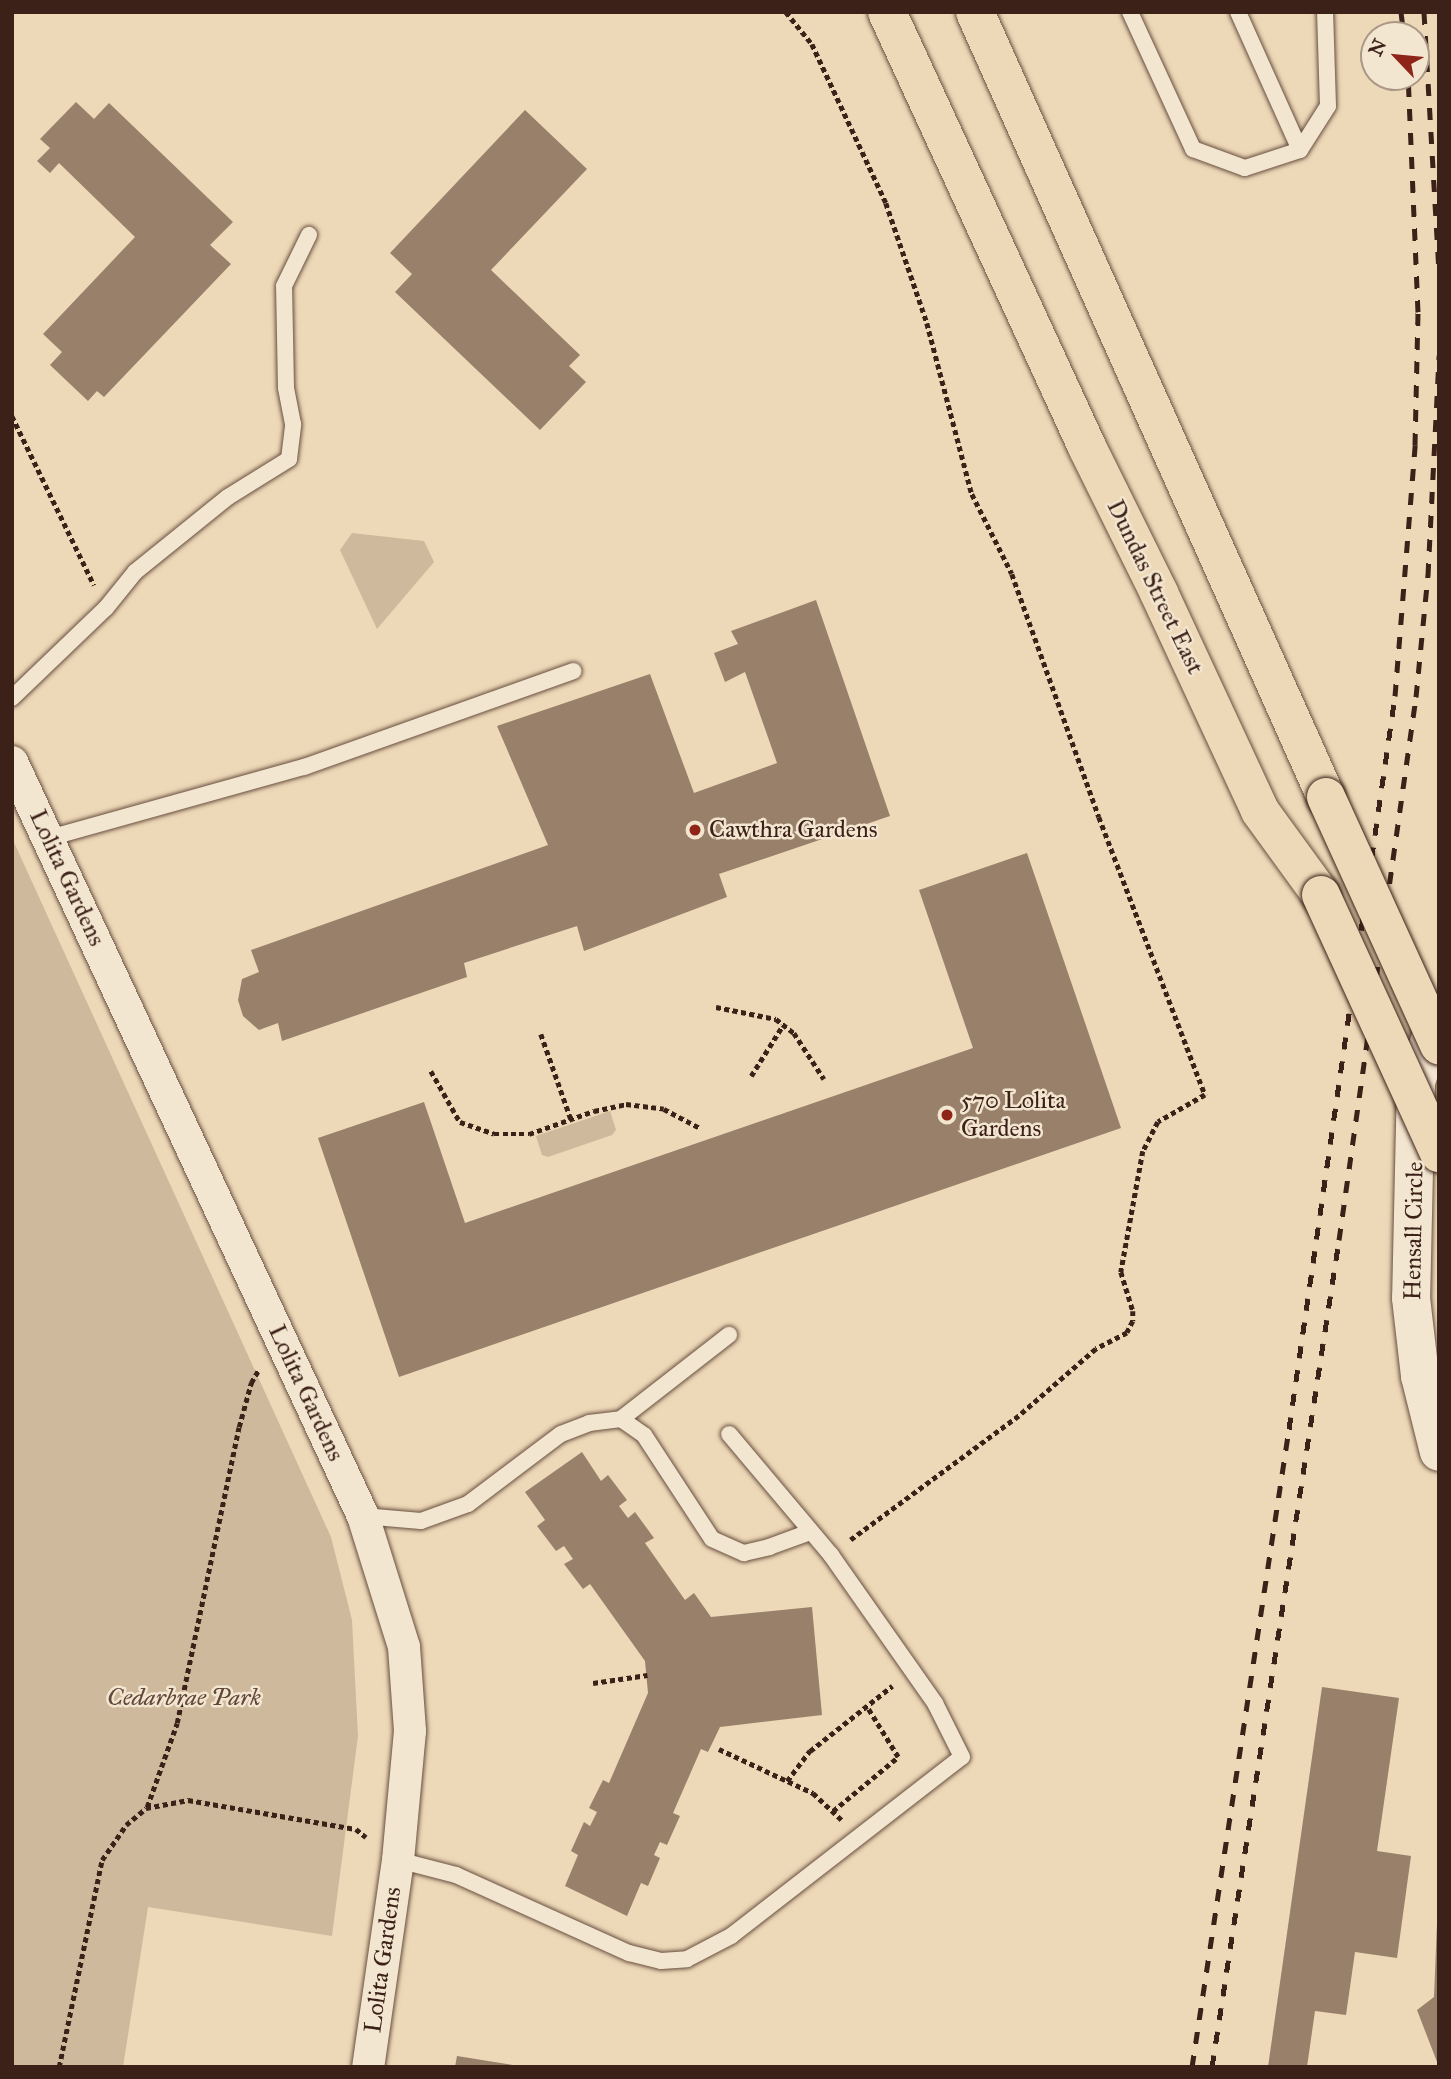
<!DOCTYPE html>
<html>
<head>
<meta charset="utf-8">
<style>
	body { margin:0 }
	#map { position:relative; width:1451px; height:2079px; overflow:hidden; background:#edd8b7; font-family:"IM FELL Great Primer",serif }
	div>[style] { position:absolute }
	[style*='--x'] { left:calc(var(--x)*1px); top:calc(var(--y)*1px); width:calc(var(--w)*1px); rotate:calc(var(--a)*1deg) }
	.green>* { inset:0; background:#cfb99c }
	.building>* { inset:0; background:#98806b }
	.path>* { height:4.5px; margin-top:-2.25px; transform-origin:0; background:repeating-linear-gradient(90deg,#3c2118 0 5px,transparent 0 8.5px) }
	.roads { filter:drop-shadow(0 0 2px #684f40) drop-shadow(0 0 2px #684f40) }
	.service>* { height:16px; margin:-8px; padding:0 8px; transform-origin:8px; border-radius:8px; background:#f3e6d0 }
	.minor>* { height:32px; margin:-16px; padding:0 16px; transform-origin:16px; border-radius:16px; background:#f3e6d0 }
	.tertiary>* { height:38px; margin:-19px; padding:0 19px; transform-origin:19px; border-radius:19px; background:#f3e6d0 }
	.primary>* { height:38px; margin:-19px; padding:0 19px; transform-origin:19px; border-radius:19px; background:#edd8b7 }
	.rail>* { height:5px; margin-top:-2.5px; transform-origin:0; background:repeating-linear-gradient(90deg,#3c2118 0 12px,transparent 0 24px) }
	.bridges { filter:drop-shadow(0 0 2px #3c2118) drop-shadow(0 0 2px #3c2118) }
	.primary-bridge>* { height:38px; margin:-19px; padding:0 19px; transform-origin:19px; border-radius:19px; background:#edd8b7 }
	.dots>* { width:19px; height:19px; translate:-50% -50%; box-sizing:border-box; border:4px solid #f3e6d0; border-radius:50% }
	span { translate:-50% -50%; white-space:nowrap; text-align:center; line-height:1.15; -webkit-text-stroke:5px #f3e6d0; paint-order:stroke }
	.street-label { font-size:24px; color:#3c2118 }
	.poi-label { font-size:24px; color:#3c2118 }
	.left { translate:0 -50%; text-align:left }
	.park-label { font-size:24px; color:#614739; font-style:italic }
	.frame { position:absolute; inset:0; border:14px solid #3c2118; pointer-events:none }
	.north { position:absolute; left:1360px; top:21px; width:70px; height:70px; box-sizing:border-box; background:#f3e6d0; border:2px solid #aa9786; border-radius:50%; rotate:296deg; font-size:19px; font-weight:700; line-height:28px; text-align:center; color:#3c2118 }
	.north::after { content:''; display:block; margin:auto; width:24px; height:32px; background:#8f2418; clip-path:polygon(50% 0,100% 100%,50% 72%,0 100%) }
</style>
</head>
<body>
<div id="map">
	<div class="green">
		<i style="clip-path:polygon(352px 533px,424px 541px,434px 562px,377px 629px,340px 550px)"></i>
		<i style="clip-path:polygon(12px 838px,331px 1537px,352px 1620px,358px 1736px,332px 1936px,148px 1907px,123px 2067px,12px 2067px)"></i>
		<i style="clip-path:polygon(610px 1111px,616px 1130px,612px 1135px,548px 1157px,542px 1155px,536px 1136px)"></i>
	</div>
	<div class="building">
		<i style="clip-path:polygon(76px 102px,94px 119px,109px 103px,233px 222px,210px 245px,231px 264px,104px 397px,97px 391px,88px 401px,50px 365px,62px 352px,43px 334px,135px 237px,59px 163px,50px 173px,37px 161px,50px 148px,40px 139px)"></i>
		<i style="clip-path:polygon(525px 110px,587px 169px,491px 270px,580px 355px,569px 366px,586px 382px,540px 430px,395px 292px,412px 274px,390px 253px)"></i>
		<i style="clip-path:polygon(816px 600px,890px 816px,719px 874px,727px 897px,584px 951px,577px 926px,464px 963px,467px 977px,282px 1041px,278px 1023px,259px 1030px,243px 1016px,238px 1000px,242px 979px,259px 972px,251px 950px,548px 845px,497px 726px,650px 674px,694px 793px,777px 763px,745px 672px,725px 682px,714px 653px,738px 644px,731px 631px)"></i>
		<i style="clip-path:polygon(1027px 853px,1121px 1128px,399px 1377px,318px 1138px,424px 1102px,465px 1223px,973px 1048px,919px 890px)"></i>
		<i style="clip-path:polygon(582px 1452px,601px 1481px,608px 1475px,627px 1500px,619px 1506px,628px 1518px,635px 1512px,654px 1538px,645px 1543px,685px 1600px,694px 1593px,711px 1617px,812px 1607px,822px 1715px,720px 1727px,708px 1752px,701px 1749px,673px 1813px,680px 1816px,667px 1845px,660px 1842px,654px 1855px,660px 1858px,648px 1886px,641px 1883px,627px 1916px,565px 1886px,578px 1855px,571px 1851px,584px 1822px,590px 1826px,597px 1812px,589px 1808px,603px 1780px,609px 1783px,648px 1693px,645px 1661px,590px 1584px,583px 1589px,564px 1564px,573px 1559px,564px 1546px,556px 1551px,537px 1526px,545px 1520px,525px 1492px)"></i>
		<i style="clip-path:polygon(1322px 1687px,1399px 1698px,1377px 1851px,1411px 1856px,1397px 1958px,1355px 1952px,1346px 2015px,1315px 2011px,1307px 2067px,1268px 2067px)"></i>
		<i style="clip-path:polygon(1437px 1923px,1439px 1923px,1439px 2067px,1417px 2010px,1434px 1997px)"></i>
		<i style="clip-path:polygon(457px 2056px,513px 2065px,513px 2067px,455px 2067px)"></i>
	</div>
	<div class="path">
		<i style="--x:786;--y:12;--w:41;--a:50.9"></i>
		<i style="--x:812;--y:44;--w:175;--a:65"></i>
		<i style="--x:886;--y:203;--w:127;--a:71.1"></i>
		<i style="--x:927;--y:323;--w:177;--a:75.3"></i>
		<i style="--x:972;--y:494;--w:89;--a:63.4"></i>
		<i style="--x:1012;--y:574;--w:258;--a:70.3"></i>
		<i style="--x:1099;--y:817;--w:298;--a:69.1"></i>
		<i style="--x:1205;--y:1095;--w:54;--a:150.1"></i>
		<i style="--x:1158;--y:1122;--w:33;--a:117"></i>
		<i style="--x:1143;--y:1151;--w:123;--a:100.3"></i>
		<i style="--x:1121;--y:1272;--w:41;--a:72.9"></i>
		<i style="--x:1133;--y:1311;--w:10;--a:90"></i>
		<i style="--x:1133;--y:1321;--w:13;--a:117"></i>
		<i style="--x:1127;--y:1333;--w:35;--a:153"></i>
		<i style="--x:1096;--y:1349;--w:102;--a:139"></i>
		<i style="--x:1019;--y:1416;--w:209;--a:143.6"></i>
		<i style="--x:12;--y:416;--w:188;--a:64.1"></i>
		<i style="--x:716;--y:1007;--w:61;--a:11.3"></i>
		<i style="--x:776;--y:1019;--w:23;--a:38"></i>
		<i style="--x:794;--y:1033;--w:55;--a:56.9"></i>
		<i style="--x:541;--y:1034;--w:90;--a:70.6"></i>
		<i style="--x:431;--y:1071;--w:59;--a:60.4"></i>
		<i style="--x:460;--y:1122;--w:36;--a:19"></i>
		<i style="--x:494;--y:1134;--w:35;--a:0"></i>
		<i style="--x:529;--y:1134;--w:69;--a:-19.5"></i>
		<i style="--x:594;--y:1111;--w:33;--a:-12"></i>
		<i style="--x:626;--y:1104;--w:38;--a:7"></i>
		<i style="--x:664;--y:1109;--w:41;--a:27.8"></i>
		<i style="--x:751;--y:1076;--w:60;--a:-57.9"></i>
		<i style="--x:593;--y:1683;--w:55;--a:-8.4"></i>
		<i style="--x:719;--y:1749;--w:104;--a:25.1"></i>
		<i style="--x:813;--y:1793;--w:40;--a:43"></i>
		<i style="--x:787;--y:1781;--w:38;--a:-53"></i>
		<i style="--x:810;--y:1751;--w:105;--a:-38.4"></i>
		<i style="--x:147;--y:1807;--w:89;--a:-70.3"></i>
		<i style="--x:177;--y:1723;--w:302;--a:-78.2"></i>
		<i style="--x:239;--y:1427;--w:46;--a:-74.7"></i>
		<i style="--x:251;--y:1383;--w:16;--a:-60"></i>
		<i style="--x:833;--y:1811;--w:85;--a:-39.7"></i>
		<i style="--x:898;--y:1757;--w:59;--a:-121.8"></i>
		<i style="--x:59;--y:2067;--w:211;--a:-78.3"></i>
		<i style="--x:102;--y:1860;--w:42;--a:-55.6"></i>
		<i style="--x:126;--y:1825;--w:26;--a:-40"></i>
		<i style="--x:146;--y:1808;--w:43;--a:-10.8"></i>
		<i style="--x:188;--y:1800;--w:170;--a:9.8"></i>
		<i style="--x:356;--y:1829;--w:13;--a:39"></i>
	</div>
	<div class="roads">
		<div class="service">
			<i style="--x:1130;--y:12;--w:151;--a:65.3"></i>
			<i style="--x:1193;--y:149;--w:55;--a:20.1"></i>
			<i style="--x:1245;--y:168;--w:58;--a:-18.1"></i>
			<i style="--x:1300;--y:150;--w:52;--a:-57.5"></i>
			<i style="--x:1328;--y:106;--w:94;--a:-91.8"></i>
			<i style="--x:1238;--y:12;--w:151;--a:65.8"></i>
			<i style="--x:12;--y:698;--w:130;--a:-43.8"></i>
			<i style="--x:106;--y:608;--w:46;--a:-51.1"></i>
			<i style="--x:135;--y:572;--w:119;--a:-38.9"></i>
			<i style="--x:228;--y:497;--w:72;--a:-31.9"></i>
			<i style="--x:289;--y:459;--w:35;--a:-83"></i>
			<i style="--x:293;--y:424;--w:37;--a:-101"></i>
			<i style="--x:286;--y:388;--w:102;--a:-91.1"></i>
			<i style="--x:284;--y:286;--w:57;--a:-63.9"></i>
			<i style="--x:49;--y:838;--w:265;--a:-15.6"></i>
			<i style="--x:304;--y:767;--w:286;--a:-19.6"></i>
			<i style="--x:621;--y:1419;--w:137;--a:-37.9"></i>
			<i style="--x:363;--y:1516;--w:58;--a:4.9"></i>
			<i style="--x:421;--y:1521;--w:50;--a:-19.9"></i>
			<i style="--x:468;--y:1504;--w:116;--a:-37"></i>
			<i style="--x:561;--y:1434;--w:30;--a:-21"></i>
			<i style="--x:589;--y:1423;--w:32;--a:-7"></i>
			<i style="--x:621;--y:1419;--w:28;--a:35"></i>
			<i style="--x:644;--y:1435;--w:124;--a:56.8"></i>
			<i style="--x:712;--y:1539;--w:35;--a:24"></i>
			<i style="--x:744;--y:1553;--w:26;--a:-13"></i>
			<i style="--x:769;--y:1547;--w:44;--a:-20.1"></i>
			<i style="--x:398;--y:1860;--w:60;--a:14.5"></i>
			<i style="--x:456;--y:1875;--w:190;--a:24.3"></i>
			<i style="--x:629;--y:1953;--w:33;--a:14"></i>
			<i style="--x:661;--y:1961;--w:26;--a:-4"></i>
			<i style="--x:687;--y:1959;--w:50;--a:-27.6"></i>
			<i style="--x:731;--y:1936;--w:292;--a:-37.8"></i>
			<i style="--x:962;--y:1757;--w:60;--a:-116.6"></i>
			<i style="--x:935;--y:1703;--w:181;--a:-125.1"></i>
			<i style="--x:831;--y:1555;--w:158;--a:-130.1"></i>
		</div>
		<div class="minor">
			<i style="--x:12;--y:762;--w:832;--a:65.04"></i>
			<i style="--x:363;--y:1516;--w:137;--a:72.6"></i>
			<i style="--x:404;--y:1647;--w:84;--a:85.9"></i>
			<i style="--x:410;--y:1731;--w:130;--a:95.3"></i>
			<i style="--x:398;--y:1860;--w:209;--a:98.2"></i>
		</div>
		<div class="tertiary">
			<i style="--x:1439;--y:1012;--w:74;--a:108.2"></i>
			<i style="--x:1416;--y:1082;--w:216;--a:91.3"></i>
			<i style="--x:1411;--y:1298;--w:79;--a:83.4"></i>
			<i style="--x:1420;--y:1376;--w:78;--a:76"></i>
		</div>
		<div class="primary">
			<i style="--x:887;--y:12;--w:479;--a:65.3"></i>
			<i style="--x:1087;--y:447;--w:163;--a:63.7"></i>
			<i style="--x:1159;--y:593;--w:240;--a:65.1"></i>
			<i style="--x:1260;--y:811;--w:104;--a:54"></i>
			<i style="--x:975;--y:12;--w:860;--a:65.91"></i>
		</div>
	</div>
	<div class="rail">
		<i style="--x:1401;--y:12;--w:23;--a:83"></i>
		<i style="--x:1424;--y:12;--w:259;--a:86.7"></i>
		<i style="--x:1192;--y:2067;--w:645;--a:-81.36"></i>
		<i style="--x:1289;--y:1429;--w:741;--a:-81.77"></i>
		<i style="--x:1395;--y:696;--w:252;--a:-85.4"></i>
		<i style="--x:1415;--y:445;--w:133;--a:-88.7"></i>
		<i style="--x:1418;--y:312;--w:235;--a:-92.4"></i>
		<i style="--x:1212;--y:2067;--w:837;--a:-81.27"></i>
		<i style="--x:1339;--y:1240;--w:548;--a:-81.93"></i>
		<i style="--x:1416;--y:697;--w:123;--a:-84.4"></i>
		<i style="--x:1428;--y:575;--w:220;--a:-87.1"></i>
	</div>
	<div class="bridges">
		<div class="primary-bridge">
			<i style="--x:1326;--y:797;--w:273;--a:65.5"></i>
			<i style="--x:1321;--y:895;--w:284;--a:65.4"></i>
		</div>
	</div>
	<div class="dots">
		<i style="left:695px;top:830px;background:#8f2418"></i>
		<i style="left:947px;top:1115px;background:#8f2418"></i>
	</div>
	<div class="street-label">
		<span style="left:1155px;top:587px;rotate:64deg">Dundas Street East</span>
		<span style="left:67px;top:878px;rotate:65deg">Lolita Gardens</span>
		<span style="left:1414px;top:1231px;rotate:-89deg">Hensall Circle</span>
		<span style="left:306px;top:1393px;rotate:65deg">Lolita Gardens</span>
		<span style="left:383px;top:1960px;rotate:-82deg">Lolita Gardens</span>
	</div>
	<div class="poi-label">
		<span class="left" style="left:709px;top:830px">Cawthra Gardens</span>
		<span class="left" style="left:961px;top:1115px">570 Lolita<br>Gardens</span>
	</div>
	<div class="park-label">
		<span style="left:184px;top:1698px">Cedarbrae Park</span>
	</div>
	<div class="frame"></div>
	<div class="north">N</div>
</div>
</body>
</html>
